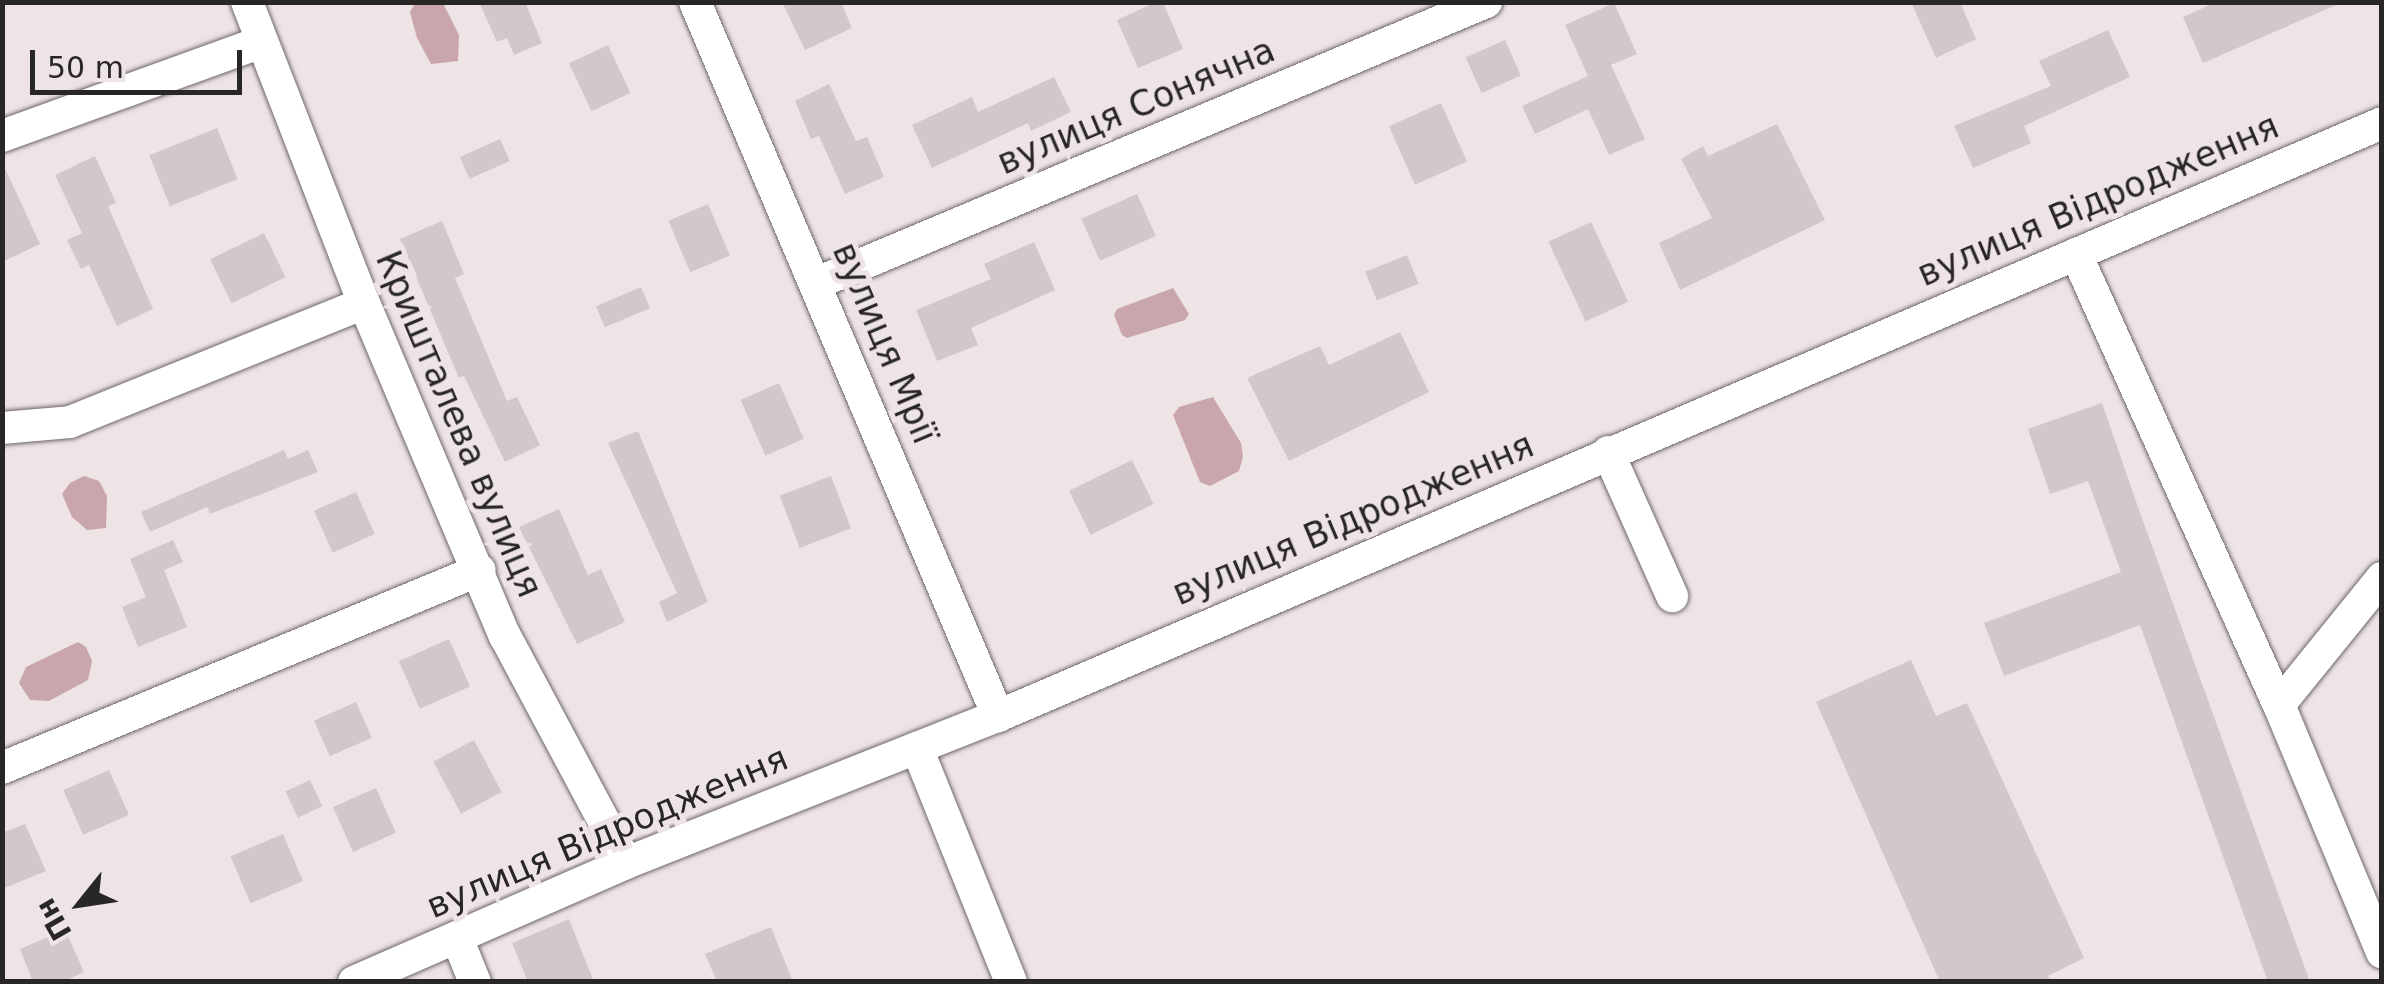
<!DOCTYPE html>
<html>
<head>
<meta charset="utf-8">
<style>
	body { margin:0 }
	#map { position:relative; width:2384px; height:984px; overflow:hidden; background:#eee4e6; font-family:"DejaVu Sans",sans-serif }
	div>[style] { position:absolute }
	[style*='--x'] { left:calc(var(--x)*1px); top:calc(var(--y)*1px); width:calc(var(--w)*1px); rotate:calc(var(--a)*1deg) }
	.water>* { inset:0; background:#c9a6ab }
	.building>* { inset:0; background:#d1c8c9; transform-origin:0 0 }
	.roads { filter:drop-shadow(0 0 2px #6e6667) drop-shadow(0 0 2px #6e6667) }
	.minor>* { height:32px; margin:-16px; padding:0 16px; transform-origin:16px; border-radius:16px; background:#fff }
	span { translate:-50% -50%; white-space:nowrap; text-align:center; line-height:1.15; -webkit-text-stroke:10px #eee4e6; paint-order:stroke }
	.street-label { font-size:35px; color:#292626 }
	.frame { position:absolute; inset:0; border:5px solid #292626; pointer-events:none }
	.north { position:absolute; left:30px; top:854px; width:100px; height:100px; -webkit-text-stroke:8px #eee4e6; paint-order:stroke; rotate:240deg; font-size:28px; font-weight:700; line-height:40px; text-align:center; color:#292626 }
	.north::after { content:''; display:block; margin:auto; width:35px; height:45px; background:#292626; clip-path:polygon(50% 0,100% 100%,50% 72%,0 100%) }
	.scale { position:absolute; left:30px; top:50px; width:212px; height:45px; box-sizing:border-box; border:5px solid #292626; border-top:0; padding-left:12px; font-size:30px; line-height:35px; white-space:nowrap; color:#292626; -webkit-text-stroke:8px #eee4e6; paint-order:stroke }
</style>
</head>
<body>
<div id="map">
	<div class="water">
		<i style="clip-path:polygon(415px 3px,443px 3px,459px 35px,458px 61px,431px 64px,417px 38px,410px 12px)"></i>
		<i style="clip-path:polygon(1173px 288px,1189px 314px,1185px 320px,1127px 338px,1122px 335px,1114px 315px,1117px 309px)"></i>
		<i style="clip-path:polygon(1213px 397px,1241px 443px,1243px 457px,1239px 471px,1210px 486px,1200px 482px,1173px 415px,1179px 407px)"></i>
		<i style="clip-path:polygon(84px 476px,99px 481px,107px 496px,106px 528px,87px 530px,72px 517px,62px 494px,70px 483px)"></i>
		<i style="clip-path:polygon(78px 642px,86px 647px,92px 661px,88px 680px,49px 701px,30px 700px,19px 683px,26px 667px)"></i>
	</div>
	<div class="building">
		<i style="clip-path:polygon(479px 2px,525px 2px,542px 43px,514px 55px,507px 38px,497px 42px)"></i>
		<i style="clip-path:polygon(782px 2px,841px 2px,852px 28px,805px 50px)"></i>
		<i style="clip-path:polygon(1156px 2px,1163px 2px,1183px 49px,1138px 68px,1117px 20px)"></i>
		<i style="clip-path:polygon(1911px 2px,1960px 2px,1976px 39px,1936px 58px)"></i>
		<i style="clip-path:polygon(2216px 2px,2343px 2px,2203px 63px,2183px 17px)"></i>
		<i style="clip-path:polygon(1614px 3px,1637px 54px,1611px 65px,1645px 139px,1609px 155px,1588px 109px,1535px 134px,1522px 106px,1588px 76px,1565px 25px)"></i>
		<i style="clip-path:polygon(2108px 30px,2130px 77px,2024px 126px,2031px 143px,1973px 168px,1954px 126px,2051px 86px,2039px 61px)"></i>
		<i style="left:1505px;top:40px;width:39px;height:43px;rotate:66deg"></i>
		<i style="left:608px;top:45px;width:53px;height:43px;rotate:65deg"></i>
		<i style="clip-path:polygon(1054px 77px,1071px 112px,1031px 131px,1028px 123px,932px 168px,912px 125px,972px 97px,978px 112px)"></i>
		<i style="clip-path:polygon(829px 84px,856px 141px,867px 137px,884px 177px,845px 194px,819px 136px,811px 139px,795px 101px)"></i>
		<i style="left:1441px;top:103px;width:64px;height:57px;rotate:66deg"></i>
		<i style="clip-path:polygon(1777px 124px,1825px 220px,1680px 290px,1659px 243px,1712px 218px,1681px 159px,1703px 146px,1708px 156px)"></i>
		<i style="left:217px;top:128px;width:55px;height:73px;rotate:68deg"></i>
		<i style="left:500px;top:139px;width:24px;height:44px;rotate:66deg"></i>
		<i style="clip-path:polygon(95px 156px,116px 203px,108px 206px,153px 309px,117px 326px,89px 265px,81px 269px,67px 240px,82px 233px,55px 175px)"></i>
		<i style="clip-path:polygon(2px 162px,40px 244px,2px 262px)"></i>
		<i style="left:1137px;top:194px;width:46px;height:61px;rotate:66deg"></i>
		<i style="left:708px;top:204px;width:56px;height:43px;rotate:67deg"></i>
		<i style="clip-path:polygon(442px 221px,464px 274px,455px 278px,507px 401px,517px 397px,540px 445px,505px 462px,464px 376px,459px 378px,400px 239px)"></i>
		<i style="left:1591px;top:222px;width:88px;height:47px;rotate:65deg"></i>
		<i style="left:264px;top:233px;width:49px;height:60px;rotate:64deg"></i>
		<i style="clip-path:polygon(1034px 242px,1055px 290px,971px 328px,978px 345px,937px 361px,916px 310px,991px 279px,984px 264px)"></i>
		<i style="left:1407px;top:255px;width:31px;height:45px;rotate:68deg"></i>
		<i style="left:641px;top:287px;width:23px;height:49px;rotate:67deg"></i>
		<i style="clip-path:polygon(1400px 332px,1429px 392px,1289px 461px,1247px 378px,1320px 346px,1329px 365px)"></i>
		<i style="left:779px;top:383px;width:61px;height:42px;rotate:66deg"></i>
		<i style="clip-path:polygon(2102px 403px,2138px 507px,2310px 982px,2268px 982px,2140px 625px,2004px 676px,1984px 623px,2121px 572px,2088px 481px,2050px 494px,2028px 429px)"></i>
		<i style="clip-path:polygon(638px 431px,708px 602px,667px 622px,659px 602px,677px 593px,608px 443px)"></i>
		<i style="clip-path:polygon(284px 450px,288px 459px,308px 450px,318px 472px,210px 514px,207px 507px,150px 532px,141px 512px)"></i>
		<i style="left:1132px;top:460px;width:49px;height:70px;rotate:64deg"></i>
		<i style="left:831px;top:476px;width:56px;height:55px;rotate:69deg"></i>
		<i style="left:356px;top:492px;width:46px;height:46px;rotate:66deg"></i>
		<i style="clip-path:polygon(559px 509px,588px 575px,601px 569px,625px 622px,577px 644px,519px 527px)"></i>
		<i style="clip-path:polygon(173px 540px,183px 562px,164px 570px,187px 627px,138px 647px,122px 607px,146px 597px,130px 559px)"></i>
		<i style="left:449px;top:639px;width:52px;height:55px;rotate:66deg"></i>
		<i style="clip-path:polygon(1911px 660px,1936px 716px,1967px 703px,2084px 958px,2048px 976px,2051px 982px,1940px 982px,1816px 702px)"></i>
		<i style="left:356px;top:702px;width:39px;height:46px;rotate:66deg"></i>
		<i style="left:474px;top:740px;width:59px;height:46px;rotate:62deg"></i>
		<i style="left:109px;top:770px;width:49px;height:50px;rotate:66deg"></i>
		<i style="left:310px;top:780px;width:29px;height:27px;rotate:65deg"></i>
		<i style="left:376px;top:788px;width:49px;height:47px;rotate:66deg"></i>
		<i style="clip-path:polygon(25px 824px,46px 871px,2px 889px,2px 833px)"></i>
		<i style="left:283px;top:834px;width:51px;height:57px;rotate:67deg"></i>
		<i style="clip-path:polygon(569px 919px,594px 982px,528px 982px,512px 943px)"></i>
		<i style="clip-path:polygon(771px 927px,793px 982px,717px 982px,705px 954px)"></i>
		<i style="clip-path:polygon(65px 930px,84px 972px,63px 982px,33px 982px,20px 949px)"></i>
	</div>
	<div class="roads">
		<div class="minor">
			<i style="--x:247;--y:2;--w:323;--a:68.8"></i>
			<i style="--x:364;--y:303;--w:362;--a:67.1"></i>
			<i style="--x:505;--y:636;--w:257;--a:61.9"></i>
			<i style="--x:695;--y:2;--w:776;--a:67.01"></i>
			<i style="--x:2;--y:136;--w:273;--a:-19.9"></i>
			<i style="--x:2076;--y:254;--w:495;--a:65.8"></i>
			<i style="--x:2279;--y:705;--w:268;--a:67.4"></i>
			<i style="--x:817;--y:283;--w:726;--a:-22.78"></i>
			<i style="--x:2;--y:428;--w:68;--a:-5"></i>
			<i style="--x:70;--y:422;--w:317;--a:-22"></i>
			<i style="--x:1608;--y:452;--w:158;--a:66"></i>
			<i style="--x:2279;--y:705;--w:164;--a:-51"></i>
			<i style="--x:917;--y:748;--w:252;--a:68.1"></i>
			<i style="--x:2;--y:768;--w:517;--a:-22.5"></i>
			<i style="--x:457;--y:938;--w:48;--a:67.8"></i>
			<i style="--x:354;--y:982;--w:297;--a:-23.6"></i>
			<i style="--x:626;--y:863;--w:400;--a:-21.6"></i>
			<i style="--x:998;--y:716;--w:1506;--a:-23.19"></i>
		</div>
	</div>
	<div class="street-label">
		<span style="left:1136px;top:106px;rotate:-23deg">вулиця Сонячна</span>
		<span style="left:2098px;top:200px;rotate:-23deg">вулиця Відродження</span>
		<span style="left:885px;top:343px;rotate:67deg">вулиця Мрії</span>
		<span style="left:459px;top:424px;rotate:67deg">Кришталева вулиця</span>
		<span style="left:1353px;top:519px;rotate:-23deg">вулиця Відродження</span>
		<span style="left:607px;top:832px;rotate:-23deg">вулиця Відродження</span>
	</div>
	<div class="frame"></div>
	<div class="north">Пн</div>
	<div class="scale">50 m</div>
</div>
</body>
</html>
